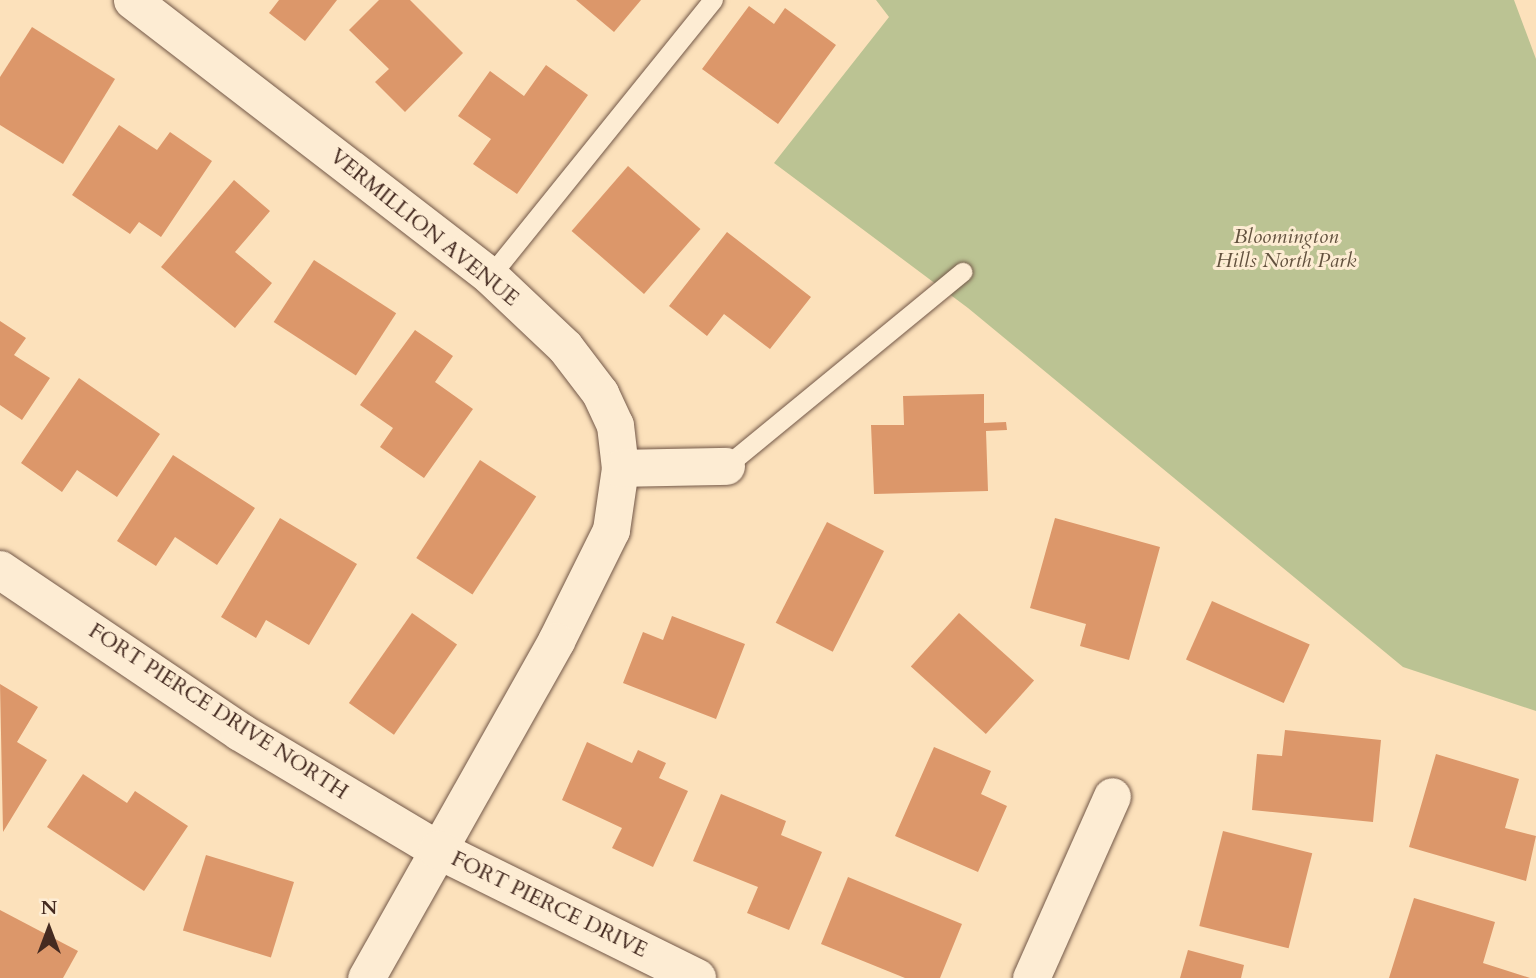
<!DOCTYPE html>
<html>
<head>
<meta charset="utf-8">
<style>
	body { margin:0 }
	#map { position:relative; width:1536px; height:978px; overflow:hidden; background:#fce1bb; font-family:Cardo,serif }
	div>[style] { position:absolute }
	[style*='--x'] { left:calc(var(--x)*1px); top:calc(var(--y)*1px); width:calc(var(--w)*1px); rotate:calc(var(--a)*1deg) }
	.green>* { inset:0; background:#bbc393 }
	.building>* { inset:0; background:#dc976a; transform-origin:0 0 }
	.roads { filter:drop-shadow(0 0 2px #735848) drop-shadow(0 0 2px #735848) }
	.service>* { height:19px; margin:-9.5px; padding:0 9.5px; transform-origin:9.5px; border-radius:9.5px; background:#fdecd3 }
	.minor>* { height:37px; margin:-18.5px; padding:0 18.5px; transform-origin:18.5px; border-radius:18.5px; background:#fdecd3 }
	.tertiary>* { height:38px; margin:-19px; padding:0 19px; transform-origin:19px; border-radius:19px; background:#fdecd3 }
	span { translate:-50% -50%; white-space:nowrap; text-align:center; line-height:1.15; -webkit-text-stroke:6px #fdecd3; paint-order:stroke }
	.street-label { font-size:21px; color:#452b21 }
	.park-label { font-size:21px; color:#62513e; font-style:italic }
	.north { position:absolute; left:14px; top:894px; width:70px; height:70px; -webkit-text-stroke:5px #fdecd3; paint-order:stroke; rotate:0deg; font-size:19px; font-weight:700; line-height:28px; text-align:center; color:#452b21 }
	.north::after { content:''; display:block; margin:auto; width:24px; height:32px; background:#452b21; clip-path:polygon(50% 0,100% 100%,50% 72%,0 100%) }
</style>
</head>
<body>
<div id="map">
	<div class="green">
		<i style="clip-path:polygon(876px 0,1514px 0,1536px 59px,1536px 711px,1403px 667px,968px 308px,774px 163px,889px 17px)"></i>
	</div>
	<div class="building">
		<i style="clip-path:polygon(279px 0,337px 0,305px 41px,269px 13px)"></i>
		<i style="clip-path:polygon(379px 0,410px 0,463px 53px,405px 112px,375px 82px,389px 69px,349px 30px)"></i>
		<i style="clip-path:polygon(576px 0,641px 0,614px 32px)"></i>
		<i style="clip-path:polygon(749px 6px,774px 24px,785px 8px,836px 45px,778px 124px,702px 69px)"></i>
		<i style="clip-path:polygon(32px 27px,115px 79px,63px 164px,0 125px,0 77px)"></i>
		<i style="clip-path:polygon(546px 65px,588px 95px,517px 194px,473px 164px,491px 139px,458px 116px,490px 71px,524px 96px)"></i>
		<i style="clip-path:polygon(119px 125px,157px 150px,170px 132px,212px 161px,161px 237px,139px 222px,130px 234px,72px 195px)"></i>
		<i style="left:628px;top:166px;width:96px;height:86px;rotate:41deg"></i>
		<i style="clip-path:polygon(234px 180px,270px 211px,235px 252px,272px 283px,235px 328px,161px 267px)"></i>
		<i style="clip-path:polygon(727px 232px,811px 297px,770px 349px,724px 314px,707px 336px,669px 306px)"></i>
		<i style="left:314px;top:260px;width:98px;height:74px;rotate:33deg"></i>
		<i style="clip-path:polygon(0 321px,26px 338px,14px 355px,50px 378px,22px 420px,0 405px)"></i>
		<i style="clip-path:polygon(415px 330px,453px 356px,435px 382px,473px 409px,424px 478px,380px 447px,393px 428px,360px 405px)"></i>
		<i style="clip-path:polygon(79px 378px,160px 434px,117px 497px,77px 470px,62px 492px,21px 463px)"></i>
		<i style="clip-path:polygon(984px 394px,984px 423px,1006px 422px,1007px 430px,986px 431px,988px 491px,874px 494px,871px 425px,904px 425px,903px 396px)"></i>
		<i style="clip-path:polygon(173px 455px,255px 508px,217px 565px,175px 537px,156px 566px,117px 541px)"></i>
		<i style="left:480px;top:460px;width:67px;height:117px;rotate:33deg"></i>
		<i style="clip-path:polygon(280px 518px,357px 564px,309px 645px,266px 620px,256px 638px,221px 617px)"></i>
		<i style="clip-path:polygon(1055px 518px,1160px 547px,1129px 660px,1080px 646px,1086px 624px,1030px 608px)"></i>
		<i style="left:827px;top:522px;width:64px;height:113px;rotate:27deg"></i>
		<i style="left:1212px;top:601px;width:107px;height:64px;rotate:24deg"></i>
		<i style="left:412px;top:613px;width:55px;height:110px;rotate:35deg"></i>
		<i style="left:959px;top:613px;width:101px;height:72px;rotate:42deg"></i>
		<i style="clip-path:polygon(672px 616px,745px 644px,716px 719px,623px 683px,643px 632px,663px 640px)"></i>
		<i style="clip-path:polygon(0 684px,38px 707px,17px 742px,47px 760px,3px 832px)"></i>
		<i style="clip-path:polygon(1285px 730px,1381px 740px,1373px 822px,1252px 810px,1257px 754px,1282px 756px)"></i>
		<i style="clip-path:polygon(587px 742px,632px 763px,638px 750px,666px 763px,659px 778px,688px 791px,653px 867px,612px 848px,622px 828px,562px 800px)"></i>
		<i style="clip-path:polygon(934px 747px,991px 771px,981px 794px,1007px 806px,978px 872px,895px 836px)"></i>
		<i style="clip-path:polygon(1436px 754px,1519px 779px,1505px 828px,1536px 836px,1526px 881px,1409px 847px)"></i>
		<i style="clip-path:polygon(83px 774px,127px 803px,135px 791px,188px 826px,144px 891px,47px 827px)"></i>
		<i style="clip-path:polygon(721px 794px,786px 821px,781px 835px,822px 852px,789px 930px,747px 913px,758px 887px,693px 861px)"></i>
		<i style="left:1223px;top:831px;width:92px;height:98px;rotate:14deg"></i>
		<i style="left:206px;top:855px;width:92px;height:79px;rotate:17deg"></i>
		<i style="clip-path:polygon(848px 877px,962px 924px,940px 978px,905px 978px,821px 944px)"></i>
		<i style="clip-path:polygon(1414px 898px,1495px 922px,1483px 963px,1530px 978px,1389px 978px)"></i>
		<i style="clip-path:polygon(0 910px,78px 951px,63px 978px,0 978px)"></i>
		<i style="clip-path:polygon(1188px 950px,1244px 965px,1241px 978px,1180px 978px)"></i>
	</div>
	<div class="roads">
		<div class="service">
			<i style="--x:490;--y:276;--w:355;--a:-51.1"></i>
			<i style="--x:726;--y:466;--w:306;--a:-39.4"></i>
		</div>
		<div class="minor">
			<i style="--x:132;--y:0;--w:452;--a:37.6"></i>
			<i style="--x:490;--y:276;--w:103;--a:43.4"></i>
			<i style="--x:565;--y:347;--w:58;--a:52.7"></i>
			<i style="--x:600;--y:393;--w:35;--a:65"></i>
			<i style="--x:615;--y:425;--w:43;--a:83.4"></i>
			<i style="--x:620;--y:468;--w:63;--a:98.3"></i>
			<i style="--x:611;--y:530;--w:124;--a:116.4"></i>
			<i style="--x:556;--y:641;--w:387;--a:119.4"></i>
			<i style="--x:620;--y:468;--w:106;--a:-1.1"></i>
			<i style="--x:1031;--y:978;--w:199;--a:-66"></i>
		</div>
		<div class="tertiary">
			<i style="--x:0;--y:570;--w:290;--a:34"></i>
			<i style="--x:240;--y:732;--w:230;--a:30.8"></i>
			<i style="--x:438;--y:850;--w:289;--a:26.3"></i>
		</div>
	</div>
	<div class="street-label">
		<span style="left:424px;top:228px;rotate:39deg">VERMILLION AVENUE</span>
		<span style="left:218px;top:712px;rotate:33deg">FORT PIERCE DRIVE NORTH</span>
		<span style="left:549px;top:905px;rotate:26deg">FORT PIERCE DRIVE</span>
	</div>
	<div class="park-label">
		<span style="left:1286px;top:249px">Bloomington<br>Hills North Park</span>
	</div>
	<div class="north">N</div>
</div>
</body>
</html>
